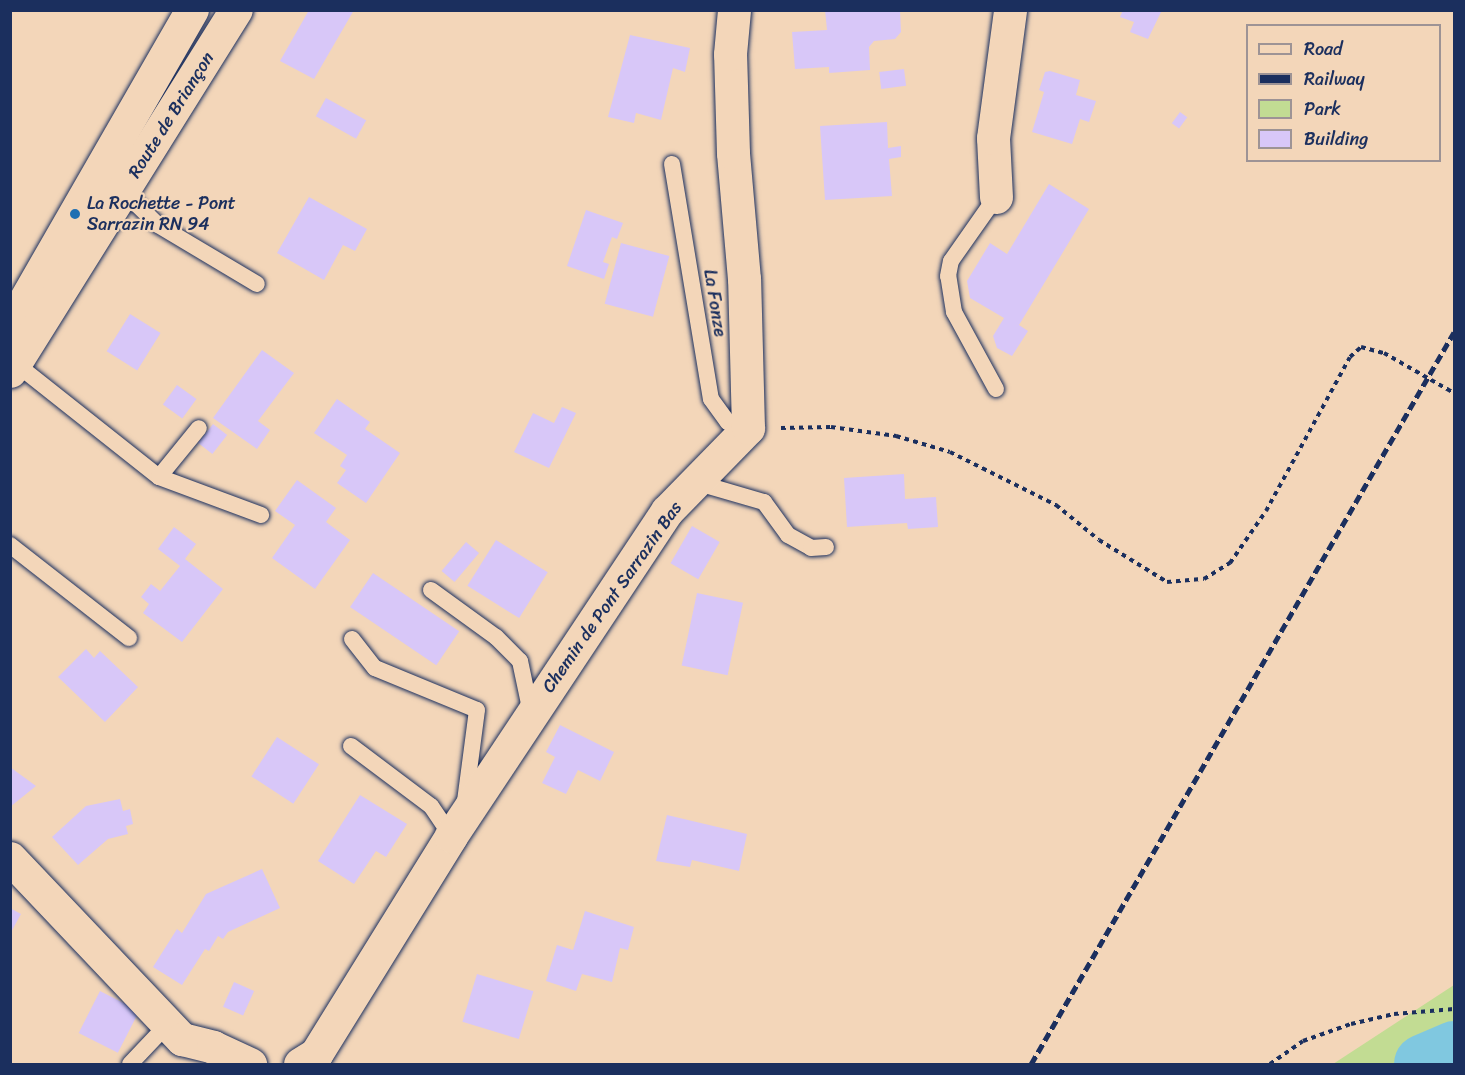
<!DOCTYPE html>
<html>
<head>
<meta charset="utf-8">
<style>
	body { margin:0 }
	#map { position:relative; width:1465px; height:1075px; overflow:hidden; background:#f3d6b9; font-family:Sriracha,sans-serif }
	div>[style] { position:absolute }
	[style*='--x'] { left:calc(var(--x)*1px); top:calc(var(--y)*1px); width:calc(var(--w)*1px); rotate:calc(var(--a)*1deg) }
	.green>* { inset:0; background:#c2dc93 }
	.river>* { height:60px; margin:-30px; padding:0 30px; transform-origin:30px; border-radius:30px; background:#80c8e0 }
	.building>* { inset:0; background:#d8c7f8; transform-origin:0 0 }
	.path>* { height:4px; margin-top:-2px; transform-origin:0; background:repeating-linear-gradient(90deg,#1b2f5e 0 4.5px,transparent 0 9px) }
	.roads { filter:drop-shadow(0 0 2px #1b2f5e) drop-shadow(0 0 2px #1b2f5e) }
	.service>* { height:16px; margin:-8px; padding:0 8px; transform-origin:8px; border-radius:8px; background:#f3d6b9 }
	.minor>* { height:33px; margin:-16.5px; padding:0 16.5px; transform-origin:16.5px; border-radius:16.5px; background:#f3d6b9 }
	.primary>* { height:33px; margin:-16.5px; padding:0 16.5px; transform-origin:16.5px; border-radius:16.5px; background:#f3d6b9 }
	.rail>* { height:4.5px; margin-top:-2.25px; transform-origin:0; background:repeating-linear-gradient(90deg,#1b2f5e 0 9px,transparent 0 13.5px) }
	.path-bridge>* { height:4px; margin-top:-2px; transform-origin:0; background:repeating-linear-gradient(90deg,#1b2f5e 0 4.5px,transparent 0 9px) }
	.dots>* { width:16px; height:16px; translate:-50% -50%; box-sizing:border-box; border:3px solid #f3d6b9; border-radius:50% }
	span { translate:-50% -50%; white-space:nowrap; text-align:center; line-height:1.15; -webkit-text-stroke:4.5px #f3d6b9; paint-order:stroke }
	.street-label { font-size:18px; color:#1b2f5e }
	.poi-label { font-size:18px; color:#1b2f5e }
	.left { translate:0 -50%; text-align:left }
	.frame { position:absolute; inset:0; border:12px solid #1b2f5e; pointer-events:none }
	.legend { position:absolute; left:1246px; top:24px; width:195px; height:138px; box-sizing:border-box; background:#f3d6b9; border:2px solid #9d9395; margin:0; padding:8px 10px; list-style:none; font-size:18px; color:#1b2f5e }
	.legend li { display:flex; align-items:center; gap:12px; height:30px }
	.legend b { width:30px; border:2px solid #9d9395 }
</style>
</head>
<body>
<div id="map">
	<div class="green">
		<i style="clip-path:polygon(1454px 985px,1454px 1064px,1333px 1064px)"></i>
	</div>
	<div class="river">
		<i style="--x:1424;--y:1064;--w:33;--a:-23"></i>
	</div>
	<div class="building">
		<i style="clip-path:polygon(309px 10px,354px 10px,314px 79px,280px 61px)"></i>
		<i style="clip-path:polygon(825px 10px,900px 10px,901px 32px,895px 39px,874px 41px,869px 47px,870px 70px,829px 73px,829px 67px,795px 69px,792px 32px,827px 30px)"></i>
		<i style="clip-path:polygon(1123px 10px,1162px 10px,1148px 39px,1130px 32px,1134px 22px,1120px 17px)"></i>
		<i style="clip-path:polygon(630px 35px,690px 48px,685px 72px,673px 68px,661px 120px,636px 113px,634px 123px,608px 117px)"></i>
		<i style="left:904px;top:69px;width:17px;height:25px;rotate:83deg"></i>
		<i style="clip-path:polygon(1050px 71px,1080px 80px,1076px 95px,1096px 101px,1089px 122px,1080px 119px,1072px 144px,1032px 132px,1044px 92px,1039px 90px,1045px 72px)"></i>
		<i style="left:326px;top:98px;width:46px;height:21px;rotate:29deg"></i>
		<i style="left:1180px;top:112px;width:9px;height:14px;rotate:36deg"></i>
		<i style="clip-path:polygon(887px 122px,888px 148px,901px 146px,901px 157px,889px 159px,892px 196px,825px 200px,820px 126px)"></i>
		<i style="clip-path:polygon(1049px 184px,1089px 209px,1019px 325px,1028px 331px,1012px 356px,997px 348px,993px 336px,1004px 318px,970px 298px,967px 281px,990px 243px,1007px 254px)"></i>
		<i style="clip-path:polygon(309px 197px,367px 229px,355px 251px,343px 245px,324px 280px,277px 253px)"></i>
		<i style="clip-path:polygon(586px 210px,623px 223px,617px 239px,612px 237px,603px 262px,609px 264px,604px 279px,567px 266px)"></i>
		<i style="left:621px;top:243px;width:50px;height:63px;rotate:15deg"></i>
		<i style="left:130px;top:314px;width:36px;height:44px;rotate:32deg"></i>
		<i style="clip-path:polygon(262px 350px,294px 373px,258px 421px,270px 430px,257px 449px,213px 418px)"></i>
		<i style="left:177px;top:385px;width:24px;height:24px;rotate:36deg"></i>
		<i style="clip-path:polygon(337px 399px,370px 422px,365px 429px,400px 453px,366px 503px,337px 483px,346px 470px,340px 466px,347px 455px,314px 433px)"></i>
		<i style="clip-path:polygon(562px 407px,576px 413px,549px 468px,514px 452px,533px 413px,554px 423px)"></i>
		<i style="left:213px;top:424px;width:18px;height:24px;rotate:38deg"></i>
		<i style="clip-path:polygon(904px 474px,905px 499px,936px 497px,938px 527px,908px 529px,907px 523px,847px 527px,844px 478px)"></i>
		<i style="clip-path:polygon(297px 480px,336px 508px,326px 522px,350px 540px,315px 589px,272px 558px,295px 525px,275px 511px)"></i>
		<i style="left:692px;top:526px;width:32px;height:43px;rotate:30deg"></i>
		<i style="clip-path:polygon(174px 527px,196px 544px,185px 559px,223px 589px,182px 642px,143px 613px,149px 604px,141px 597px,151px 584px,160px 591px,180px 566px,158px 549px)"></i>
		<i style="left:496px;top:540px;width:61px;height:54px;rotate:32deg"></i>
		<i style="left:466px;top:542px;width:17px;height:38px;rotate:40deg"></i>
		<i style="left:373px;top:573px;width:104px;height:41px;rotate:34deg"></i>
		<i style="left:697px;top:593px;width:47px;height:74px;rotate:12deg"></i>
		<i style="clip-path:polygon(86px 649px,94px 658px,100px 651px,138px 687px,105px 722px,58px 677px)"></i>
		<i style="clip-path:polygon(560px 725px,614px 752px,600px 781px,578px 770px,566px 794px,542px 783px,555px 757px,546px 752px)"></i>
		<i style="left:277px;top:737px;width:50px;height:47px;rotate:33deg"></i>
		<i style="clip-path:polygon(10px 767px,36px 786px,10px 807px)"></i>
		<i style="clip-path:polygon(360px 795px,407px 824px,386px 857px,376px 851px,354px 884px,318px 861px)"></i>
		<i style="clip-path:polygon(120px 799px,123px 811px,130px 809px,133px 824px,126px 826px,128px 834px,108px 839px,78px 865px,52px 837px,86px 806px)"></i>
		<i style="clip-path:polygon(667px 815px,747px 834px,739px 871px,692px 860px,690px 867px,656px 861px)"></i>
		<i style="clip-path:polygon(262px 869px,280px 908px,228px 932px,223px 939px,218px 936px,209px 951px,205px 949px,182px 985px,153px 967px,177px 929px,182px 933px,206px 894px)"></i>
		<i style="clip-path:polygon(10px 908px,21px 914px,10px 934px)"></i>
		<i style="clip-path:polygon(585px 911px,634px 927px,628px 950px,620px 948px,612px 982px,582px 974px,576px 991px,546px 981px,557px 945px,573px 950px)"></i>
		<i style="left:477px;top:974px;width:59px;height:50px;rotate:17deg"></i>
		<i style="left:234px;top:982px;width:22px;height:27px;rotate:24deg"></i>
		<i style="left:100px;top:991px;width:44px;height:47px;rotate:27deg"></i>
	</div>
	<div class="path">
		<i style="--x:1447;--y:389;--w:8;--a:30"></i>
		<i style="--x:781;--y:428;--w:50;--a:-1.1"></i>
		<i style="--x:831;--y:427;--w:66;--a:7.9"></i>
		<i style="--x:896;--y:436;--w:56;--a:16.5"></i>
		<i style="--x:950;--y:452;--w:119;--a:26.6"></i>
		<i style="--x:1056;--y:505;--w:55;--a:39.1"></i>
		<i style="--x:1099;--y:540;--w:80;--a:31.7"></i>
		<i style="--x:1167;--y:582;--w:37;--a:-5"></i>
		<i style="--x:1204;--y:579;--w:31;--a:-32"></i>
		<i style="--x:1230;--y:563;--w:63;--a:-55.3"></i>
		<i style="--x:1266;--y:511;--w:175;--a:-61.4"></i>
		<i style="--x:1350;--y:357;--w:15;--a:-42"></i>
		<i style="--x:1361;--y:347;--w:24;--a:15"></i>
		<i style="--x:1270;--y:1064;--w:40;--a:-34.9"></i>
		<i style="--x:1303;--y:1041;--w:51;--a:-19.5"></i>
		<i style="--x:1351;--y:1024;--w:44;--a:-13.1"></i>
		<i style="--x:1394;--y:1014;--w:60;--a:-4.8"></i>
	</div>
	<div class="roads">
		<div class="service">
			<i style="--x:672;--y:164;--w:238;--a:80.6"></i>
			<i style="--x:711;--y:399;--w:29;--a:54"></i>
			<i style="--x:728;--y:422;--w:21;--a:17"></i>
			<i style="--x:119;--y:187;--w:54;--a:44.3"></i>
			<i style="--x:158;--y:225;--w:115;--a:30.8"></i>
			<i style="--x:10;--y:359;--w:190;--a:38.4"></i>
			<i style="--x:159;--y:477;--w:109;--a:20.4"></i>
			<i style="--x:996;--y:389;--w:88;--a:-118.6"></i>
			<i style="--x:954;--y:312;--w:36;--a:-99"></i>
			<i style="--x:948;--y:276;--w:15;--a:-79"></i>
			<i style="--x:951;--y:261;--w:78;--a:-54.9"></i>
			<i style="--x:159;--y:477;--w:63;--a:-50.8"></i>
			<i style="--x:695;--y:482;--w:72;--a:16.2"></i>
			<i style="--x:764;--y:502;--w:41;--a:54"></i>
			<i style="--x:788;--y:535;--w:26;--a:29"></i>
			<i style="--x:811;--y:548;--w:15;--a:-4"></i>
			<i style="--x:10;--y:545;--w:151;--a:38"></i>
			<i style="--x:431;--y:590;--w:80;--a:35.9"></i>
			<i style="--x:496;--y:637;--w:34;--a:45"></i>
			<i style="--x:520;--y:661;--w:53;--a:78.1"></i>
			<i style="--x:352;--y:639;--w:37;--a:52"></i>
			<i style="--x:375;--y:668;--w:110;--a:22.4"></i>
			<i style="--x:477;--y:710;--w:92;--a:97.5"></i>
			<i style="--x:351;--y:746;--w:100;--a:36.9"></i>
			<i style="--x:431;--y:806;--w:36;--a:56"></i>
			<i style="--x:130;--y:1064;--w:55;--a:-46.5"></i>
		</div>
		<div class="minor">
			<i style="--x:996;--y:197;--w:59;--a:-92.9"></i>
			<i style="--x:993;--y:138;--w:129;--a:-82.4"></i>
			<i style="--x:10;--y:858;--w:250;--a:46.5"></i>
			<i style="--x:182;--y:1039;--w:32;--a:14"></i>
			<i style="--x:213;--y:1047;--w:41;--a:24.7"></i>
			<i style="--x:300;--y:1064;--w:19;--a:-32"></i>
			<i style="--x:316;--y:1054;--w:256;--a:-58.2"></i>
			<i style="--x:451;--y:836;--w:390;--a:-56.4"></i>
			<i style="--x:667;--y:511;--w:116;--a:-45.7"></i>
			<i style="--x:748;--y:428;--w:149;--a:-91.5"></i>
			<i style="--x:744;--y:279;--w:126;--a:-95"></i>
			<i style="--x:733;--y:153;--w:99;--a:-91.7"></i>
			<i style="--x:730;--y:54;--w:44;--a:-84.8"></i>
		</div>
		<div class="primary">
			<i style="--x:10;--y:326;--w:365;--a:-60.1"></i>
			<i style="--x:10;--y:371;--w:426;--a:-58"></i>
		</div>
	</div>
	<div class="rail">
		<i style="--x:1031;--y:1064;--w:845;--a:-59.98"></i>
	</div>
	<div class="path-bridge">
		<i style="--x:1384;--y:353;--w:73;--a:29.7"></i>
	</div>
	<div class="dots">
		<i style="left:75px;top:214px;background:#1f6fb2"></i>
	</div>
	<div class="street-label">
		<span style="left:171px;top:115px;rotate:-58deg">Route de Briançon</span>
		<span style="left:715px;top:303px;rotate:81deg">La Fonze</span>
		<span style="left:612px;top:597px;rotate:-55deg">Chemin de Pont Sarrazin Bas</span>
	</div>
	<div class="poi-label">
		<span class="left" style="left:87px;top:214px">La Rochette - Pont<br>Sarrazin RN 94</span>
	</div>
	<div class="frame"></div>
	<ul class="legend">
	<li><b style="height:8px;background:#f3d6b9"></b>Road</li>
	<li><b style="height:8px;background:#1b2f5e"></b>Railway</li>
	<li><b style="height:16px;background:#c2dc93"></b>Park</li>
	<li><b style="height:16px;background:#d8c7f8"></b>Building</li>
	</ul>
</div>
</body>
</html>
